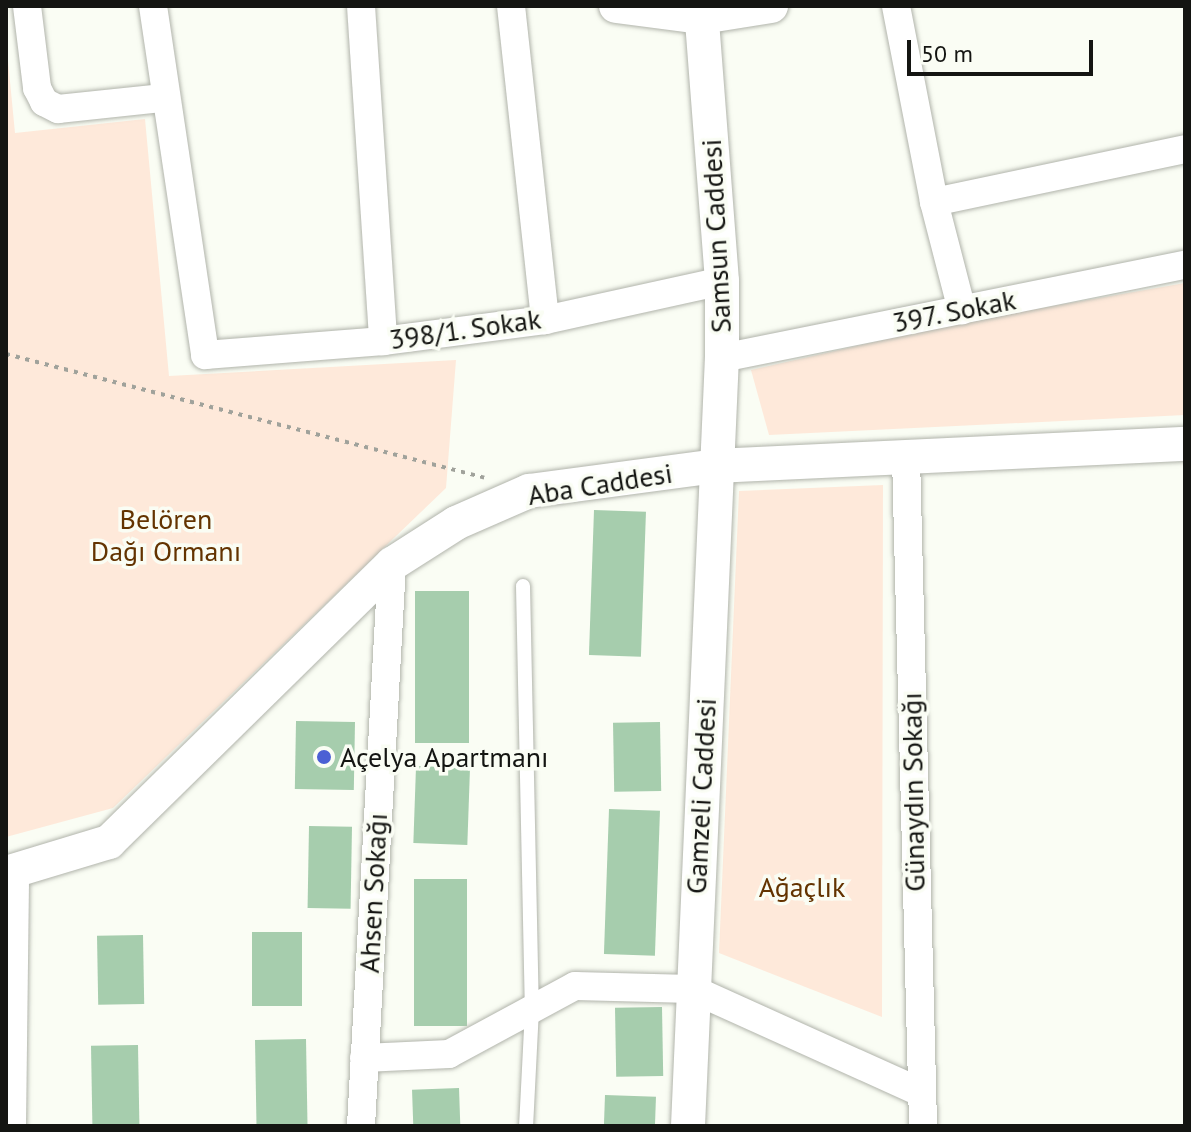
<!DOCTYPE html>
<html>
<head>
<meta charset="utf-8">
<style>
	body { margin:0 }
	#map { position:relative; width:1191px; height:1132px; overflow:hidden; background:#fafdf4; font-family:"PT Sans",sans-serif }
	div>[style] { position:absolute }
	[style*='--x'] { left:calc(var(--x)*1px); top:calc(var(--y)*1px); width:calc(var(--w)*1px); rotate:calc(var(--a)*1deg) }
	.green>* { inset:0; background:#fee9da }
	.building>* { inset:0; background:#a6cdad; transform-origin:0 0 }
	.path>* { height:4px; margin-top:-2px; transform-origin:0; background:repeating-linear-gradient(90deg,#a0a29b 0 4px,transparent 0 10px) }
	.roads { filter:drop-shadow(0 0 2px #b1b4ab) drop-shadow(0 0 2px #b1b4ab) }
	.service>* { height:14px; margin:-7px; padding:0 7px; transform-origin:7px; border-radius:7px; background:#fff }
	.minor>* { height:28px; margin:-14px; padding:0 14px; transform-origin:14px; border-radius:14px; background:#fff }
	.tertiary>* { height:34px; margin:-17px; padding:0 17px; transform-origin:17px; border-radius:17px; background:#fff }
	.dots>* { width:22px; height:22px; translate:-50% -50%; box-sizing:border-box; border:4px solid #fafdf4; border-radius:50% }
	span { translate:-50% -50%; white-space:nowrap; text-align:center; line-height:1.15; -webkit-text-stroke:7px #fafdf4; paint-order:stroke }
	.street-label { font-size:28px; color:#141512 }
	.park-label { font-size:28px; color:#633300 }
	.poi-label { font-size:28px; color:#141512 }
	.left { translate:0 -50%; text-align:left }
	.frame { position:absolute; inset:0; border:8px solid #141512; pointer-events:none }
	.scale { position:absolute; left:907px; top:40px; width:186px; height:36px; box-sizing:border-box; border:4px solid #141512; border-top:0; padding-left:10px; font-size:24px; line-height:28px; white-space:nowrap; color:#141512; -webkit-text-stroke:6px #fafdf4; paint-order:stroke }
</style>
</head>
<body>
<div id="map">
	<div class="green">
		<i style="clip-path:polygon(6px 40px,15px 133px,145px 119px,169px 376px,456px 360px,446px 488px,113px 808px,6px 837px)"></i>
		<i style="clip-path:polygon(1185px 283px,1185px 415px,769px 435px,751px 370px,967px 321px)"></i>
		<i style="clip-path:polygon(883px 485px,882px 1017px,719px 953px,739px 491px)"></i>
	</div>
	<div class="building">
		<i style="left:594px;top:510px;width:52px;height:145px;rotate:2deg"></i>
		<i style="left:415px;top:591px;width:54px;height:152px"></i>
		<i style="left:355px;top:722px;width:68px;height:59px;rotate:91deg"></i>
		<i style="left:660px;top:722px;width:69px;height:47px;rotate:89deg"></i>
		<i style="left:470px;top:768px;width:77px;height:54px;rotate:92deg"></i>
		<i style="left:609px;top:809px;width:51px;height:145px;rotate:2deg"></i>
		<i style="left:309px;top:826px;width:43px;height:82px;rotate:1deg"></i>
		<i style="left:414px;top:879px;width:53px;height:147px"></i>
		<i style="left:252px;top:932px;width:50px;height:74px"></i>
		<i style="left:143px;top:935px;width:69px;height:46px;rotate:89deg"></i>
		<i style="left:662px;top:1007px;width:69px;height:47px;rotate:89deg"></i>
		<i style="left:306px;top:1039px;width:87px;height:51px;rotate:89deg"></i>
		<i style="left:138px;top:1045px;width:81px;height:47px;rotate:89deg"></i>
		<i style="left:459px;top:1088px;width:38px;height:47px;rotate:88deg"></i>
		<i style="left:605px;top:1095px;width:51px;height:31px;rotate:2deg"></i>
	</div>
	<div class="path">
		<i style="--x:6;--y:354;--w:494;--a:14.5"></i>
	</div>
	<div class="roads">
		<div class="service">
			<i style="--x:523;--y:586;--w:423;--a:88.8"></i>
			<i style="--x:532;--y:1009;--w:117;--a:92.9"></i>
		</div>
		<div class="minor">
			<i style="--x:27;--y:6;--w:83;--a:83"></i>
			<i style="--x:37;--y:88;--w:16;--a:63"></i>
			<i style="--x:44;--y:102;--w:16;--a:27"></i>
			<i style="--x:58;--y:109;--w:106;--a:-6"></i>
			<i style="--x:153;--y:6;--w:353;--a:81.5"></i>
			<i style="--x:205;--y:355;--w:179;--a:-4.5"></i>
			<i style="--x:383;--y:341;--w:163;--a:-7.4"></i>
			<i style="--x:545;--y:320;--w:181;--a:-12.4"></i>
			<i style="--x:361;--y:6;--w:336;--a:86.2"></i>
			<i style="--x:511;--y:6;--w:316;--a:83.8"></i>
			<i style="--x:896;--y:6;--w:200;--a:79"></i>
			<i style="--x:934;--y:202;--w:112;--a:75.5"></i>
			<i style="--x:934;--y:202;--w:257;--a:-11.9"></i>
			<i style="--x:722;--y:358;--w:472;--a:-11.4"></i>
			<i style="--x:906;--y:457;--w:669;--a:88.54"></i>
			<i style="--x:364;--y:1058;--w:85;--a:-2.7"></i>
			<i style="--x:449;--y:1054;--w:143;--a:-28.4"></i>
			<i style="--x:575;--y:986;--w:117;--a:1.5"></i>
			<i style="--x:692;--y:989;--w:250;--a:24.3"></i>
			<i style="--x:12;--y:1126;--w:255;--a:-89.3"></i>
			<i style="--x:361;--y:1126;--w:563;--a:-86.84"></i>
		</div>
		<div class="tertiary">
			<i style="--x:616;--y:6;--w:87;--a:7.3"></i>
			<i style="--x:702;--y:17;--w:70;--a:-9.1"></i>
			<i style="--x:6;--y:873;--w:108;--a:-16.8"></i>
			<i style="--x:109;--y:842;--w:397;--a:-44.5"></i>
			<i style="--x:392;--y:564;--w:76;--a:-32.6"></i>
			<i style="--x:456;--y:523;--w:80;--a:-23.7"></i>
			<i style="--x:529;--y:491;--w:189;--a:-7.6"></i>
			<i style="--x:716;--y:466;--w:470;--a:-2.7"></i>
			<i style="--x:688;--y:1126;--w:769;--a:-87.47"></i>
			<i style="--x:722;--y:358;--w:77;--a:-90"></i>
			<i style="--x:722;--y:281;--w:276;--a:-94.4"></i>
		</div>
	</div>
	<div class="dots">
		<i style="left:324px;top:757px;background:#4b60d4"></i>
	</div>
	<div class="street-label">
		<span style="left:716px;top:236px;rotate:-93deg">Samsun Caddesi</span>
		<span style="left:954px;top:311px;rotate:-11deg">397. Sokak</span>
		<span style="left:465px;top:329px;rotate:-8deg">398/1. Sokak</span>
		<span style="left:600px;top:484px;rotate:-9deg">Aba Caddesi</span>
		<span style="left:913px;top:792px;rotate:-91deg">Günaydın Sokağı</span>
		<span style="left:701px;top:796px;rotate:-87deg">Gamzeli Caddesi</span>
		<span style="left:373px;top:893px;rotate:-87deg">Ahsen Sokağı</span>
	</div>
	<div class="park-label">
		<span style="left:166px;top:535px">Belören<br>Dağı Ormanı</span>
		<span style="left:802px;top:887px">Ağaçlık</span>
	</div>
	<div class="poi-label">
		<span class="left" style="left:340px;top:757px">Açelya Apartmanı</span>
	</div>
	<div class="frame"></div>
	<div class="scale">50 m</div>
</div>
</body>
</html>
